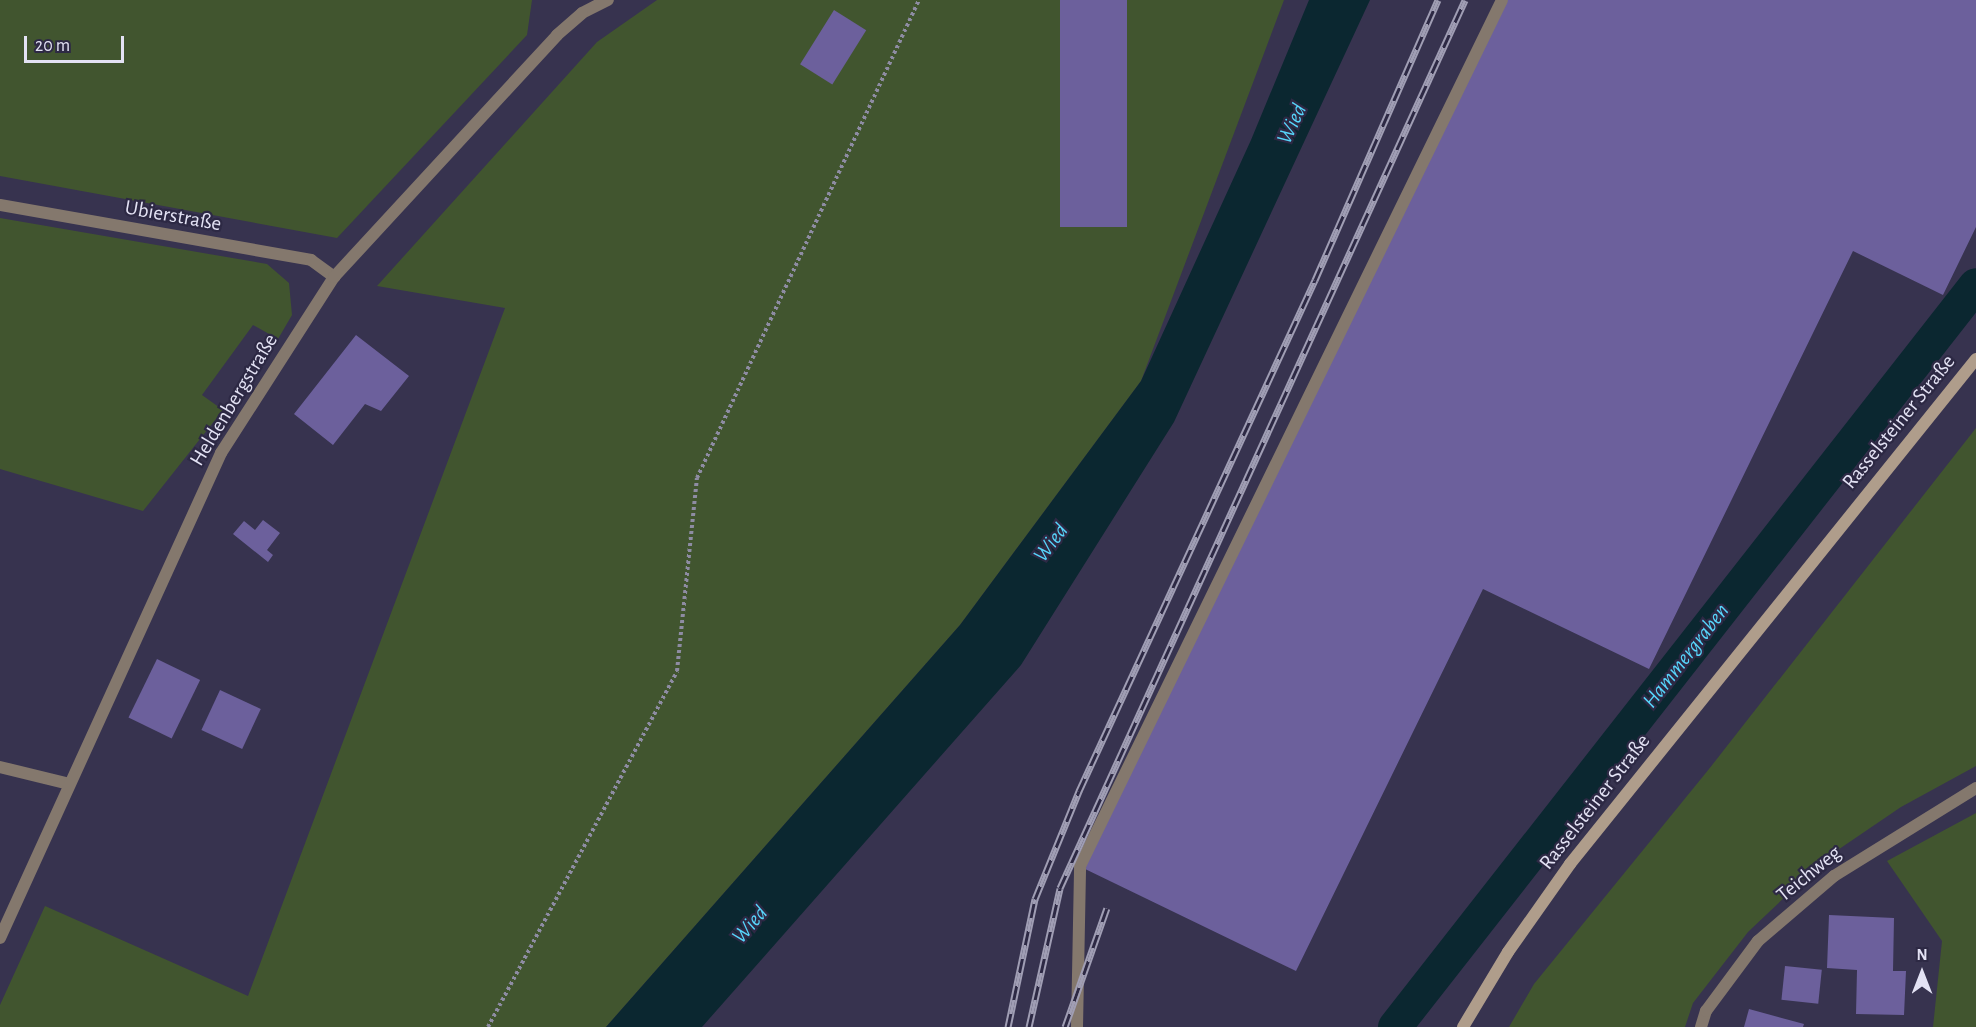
<!DOCTYPE html>
<html>
<head>
<meta charset="utf-8">
<style>
	body { margin:0 }
	#map { position:relative; width:1976px; height:1027px; overflow:hidden; background:#37334f; font-family:"Alegreya Sans",sans-serif }
	div>[style] { position:absolute }
	[style*='--x'] { left:calc(var(--x)*1px); top:calc(var(--y)*1px); width:calc(var(--w)*1px); rotate:calc(var(--a)*1deg) }
	.green>* { inset:0; background:#41552f }
	.water>* { inset:0; background:#0b2730 }
	.canal>* { height:34px; margin:-17px; padding:0 17px; transform-origin:17px; border-radius:17px; background:#0b2730 }
	.building>* { inset:0; background:#6c609c; transform-origin:0 0 }
	.path>* { height:4px; margin-top:-2px; transform-origin:0; background:repeating-linear-gradient(90deg,#8e8ca3 0 3px,transparent 0 6px) }
	.lane>* { height:12px; margin:-6px; padding:0 6px; transform-origin:6px; border-radius:6px; background:#84786d }
	.street>* { height:12px; margin:-6px; padding:0 6px; transform-origin:6px; border-radius:6px; background:#84786d }
	.secondary>* { height:12px; margin:-6px; padding:0 6px; transform-origin:6px; border-radius:6px; background:#af9d8b }
	.rail>* { height:7px; margin-top:-3.5px; transform-origin:0; background:repeating-linear-gradient(90deg,#2d2944 0 14px,#a09eb4 0 28px); box-sizing:border-box; border-block:2px solid #a09eb4 }
	span { translate:-50% -50%; white-space:nowrap; text-align:center; line-height:1.15; -webkit-text-stroke:4.5px #2d2944; paint-order:stroke }
	.street-label { font-size:21px; color:#e3e2f4 }
	.water-label { font-size:22px; color:#57d5fb; font-style:italic }
	.north { position:absolute; left:1892px; top:943px; width:60px; height:60px; -webkit-text-stroke:4px #2d2944; paint-order:stroke; rotate:0deg; font-size:16px; font-weight:700; line-height:24px; text-align:center; color:#e3e2f4 }
	.north::after { content:''; display:block; margin:auto; width:21px; height:27px; background:#e3e2f4; clip-path:polygon(50% 0,100% 100%,50% 72%,0 100%) }
	.scale { position:absolute; left:24px; top:36px; width:100px; height:27px; box-sizing:border-box; border:3px solid #e3e2f4; border-top:0; padding-left:8px; font-size:18px; line-height:21px; white-space:nowrap; color:#e3e2f4; -webkit-text-stroke:4px #2d2944; paint-order:stroke }
</style>
</head>
<body>
<div id="map">
	<div class="green">
		<i style="clip-path:polygon(0 0,532px 0,527px 35px,337px 238px,0 176px)"></i>
		<i style="clip-path:polygon(657px 0,1284px 0,1141px 381px,960px 625px,606px 1027px,0 1027px,0 1005px,45px 906px,248px 996px,505px 308px,377px 286px,597px 42px)"></i>
		<i style="clip-path:polygon(0 218px,267px 264px,289px 283px,292px 315px,278px 339px,253px 325px,202px 395px,223px 410px,143px 511px,0 469px)"></i>
		<i style="clip-path:polygon(1976px 428px,1976px 766px,1901px 807px,1826px 858px,1748px 932px,1693px 1003px,1685px 1027px,1509px 1027px,1534px 984px,1709px 769px)"></i>
		<i style="clip-path:polygon(1976px 813px,1976px 1027px,1933px 1027px,1942px 941px,1887px 861px)"></i>
	</div>
	<div class="water">
		<i style="clip-path:polygon(1309px 0,1370px 0,1174px 422px,1021px 665px,702px 1027px,606px 1027px,960px 625px,1141px 381px,1251px 140px)"></i>
	</div>
	<div class="canal">
		<i style="--x:1395;--y:1027;--w:942;--a:-51.94"></i>
	</div>
	<div class="building">
		<i style="left:1060px;top:0;width:67px;height:227px"></i>
		<i style="clip-path:polygon(1506px 0,1976px 0,1976px 227px,1943px 295px,1853px 251px,1649px 669px,1483px 589px,1296px 971px,1083px 868px)"></i>
		<i style="left:834px;top:10px;width:38px;height:64px;rotate:32deg"></i>
		<i style="clip-path:polygon(356px 335px,409px 376px,381px 411px,365px 404px,333px 445px,294px 414px)"></i>
		<i style="clip-path:polygon(263px 520px,280px 533px,267px 550px,273px 555px,268px 562px,233px 534px,244px 521px,255px 530px)"></i>
		<i style="left:157px;top:659px;width:48px;height:65px;rotate:26deg"></i>
		<i style="left:220px;top:690px;width:45px;height:44px;rotate:25deg"></i>
		<i style="clip-path:polygon(1829px 915px,1894px 918px,1893px 971px,1906px 971px,1904px 1015px,1856px 1014px,1857px 970px,1827px 968px)"></i>
		<i style="left:1785px;top:966px;width:37px;height:34px;rotate:6deg"></i>
		<i style="clip-path:polygon(1749px 1009px,1804px 1024px,1803px 1027px,1744px 1027px)"></i>
	</div>
	<div class="path">
		<i style="--x:488;--y:1027;--w:403;--a:-62"></i>
		<i style="--x:677;--y:671;--w:194;--a:-84.1"></i>
		<i style="--x:697;--y:478;--w:527;--a:-65.09"></i>
	</div>
	<div class="lane">
		<i style="--x:582;--y:13;--w:29;--a:-27"></i>
		<i style="--x:1077;--y:1027;--w:161;--a:-88.9"></i>
		<i style="--x:1080;--y:866;--w:963;--a:-64.02"></i>
	</div>
	<div class="street">
		<i style="--x:0;--y:205;--w:316;--a:10"></i>
		<i style="--x:311;--y:260;--w:29;--a:36"></i>
		<i style="--x:0;--y:767;--w:71;--a:13.8"></i>
		<i style="--x:0;--y:938;--w:533;--a:-65.5"></i>
		<i style="--x:221;--y:453;--w:209;--a:-57.3"></i>
		<i style="--x:334;--y:277;--w:329;--a:-47.3"></i>
		<i style="--x:557;--y:35;--w:33;--a:-41"></i>
		<i style="--x:1701;--y:1027;--w:17;--a:-73"></i>
		<i style="--x:1706;--y:1011;--w:87;--a:-53.4"></i>
		<i style="--x:1758;--y:941;--w:100;--a:-40.5"></i>
		<i style="--x:1834;--y:876;--w:167;--a:-31.8"></i>
	</div>
	<div class="secondary">
		<i style="--x:1463;--y:1027;--w:87;--a:-59"></i>
		<i style="--x:1508;--y:952;--w:108;--a:-54.8"></i>
		<i style="--x:1570;--y:864;--w:648;--a:-51.2"></i>
	</div>
	<div class="rail">
		<i style="--x:1008;--y:1027;--w:131;--a:-78.1"></i>
		<i style="--x:1035;--y:899;--w:117;--a:-67.8"></i>
		<i style="--x:1079;--y:791;--w:563;--a:-65.21"></i>
		<i style="--x:1315;--y:280;--w:306;--a:-66.3"></i>
		<i style="--x:1029;--y:1027;--w:142;--a:-77.4"></i>
		<i style="--x:1060;--y:888;--w:976;--a:-65.48"></i>
		<i style="--x:1065;--y:1027;--w:126;--a:-70.6"></i>
	</div>
	<div class="street-label">
		<span style="left:173px;top:216px;rotate:10deg">Ubierstraße</span>
		<span style="left:234px;top:400px;rotate:-59deg">Heldenbergstraße</span>
		<span style="left:1899px;top:422px;rotate:-51deg">Rasselsteiner Straße</span>
		<span style="left:1595px;top:802px;rotate:-52deg">Rasselsteiner Straße</span>
		<span style="left:1809px;top:874px;rotate:-39deg">Teichweg</span>
	</div>
	<div class="water-label">
		<span style="left:1292px;top:124px;rotate:-65deg">Wied</span>
		<span style="left:1051px;top:543px;rotate:-53deg">Wied</span>
		<span style="left:1686px;top:656px;rotate:-52deg">Hammergraben</span>
		<span style="left:750px;top:925px;rotate:-49deg">Wied</span>
	</div>
	<div class="north">N</div>
	<div class="scale">20 m</div>
</div>
</body>
</html>
